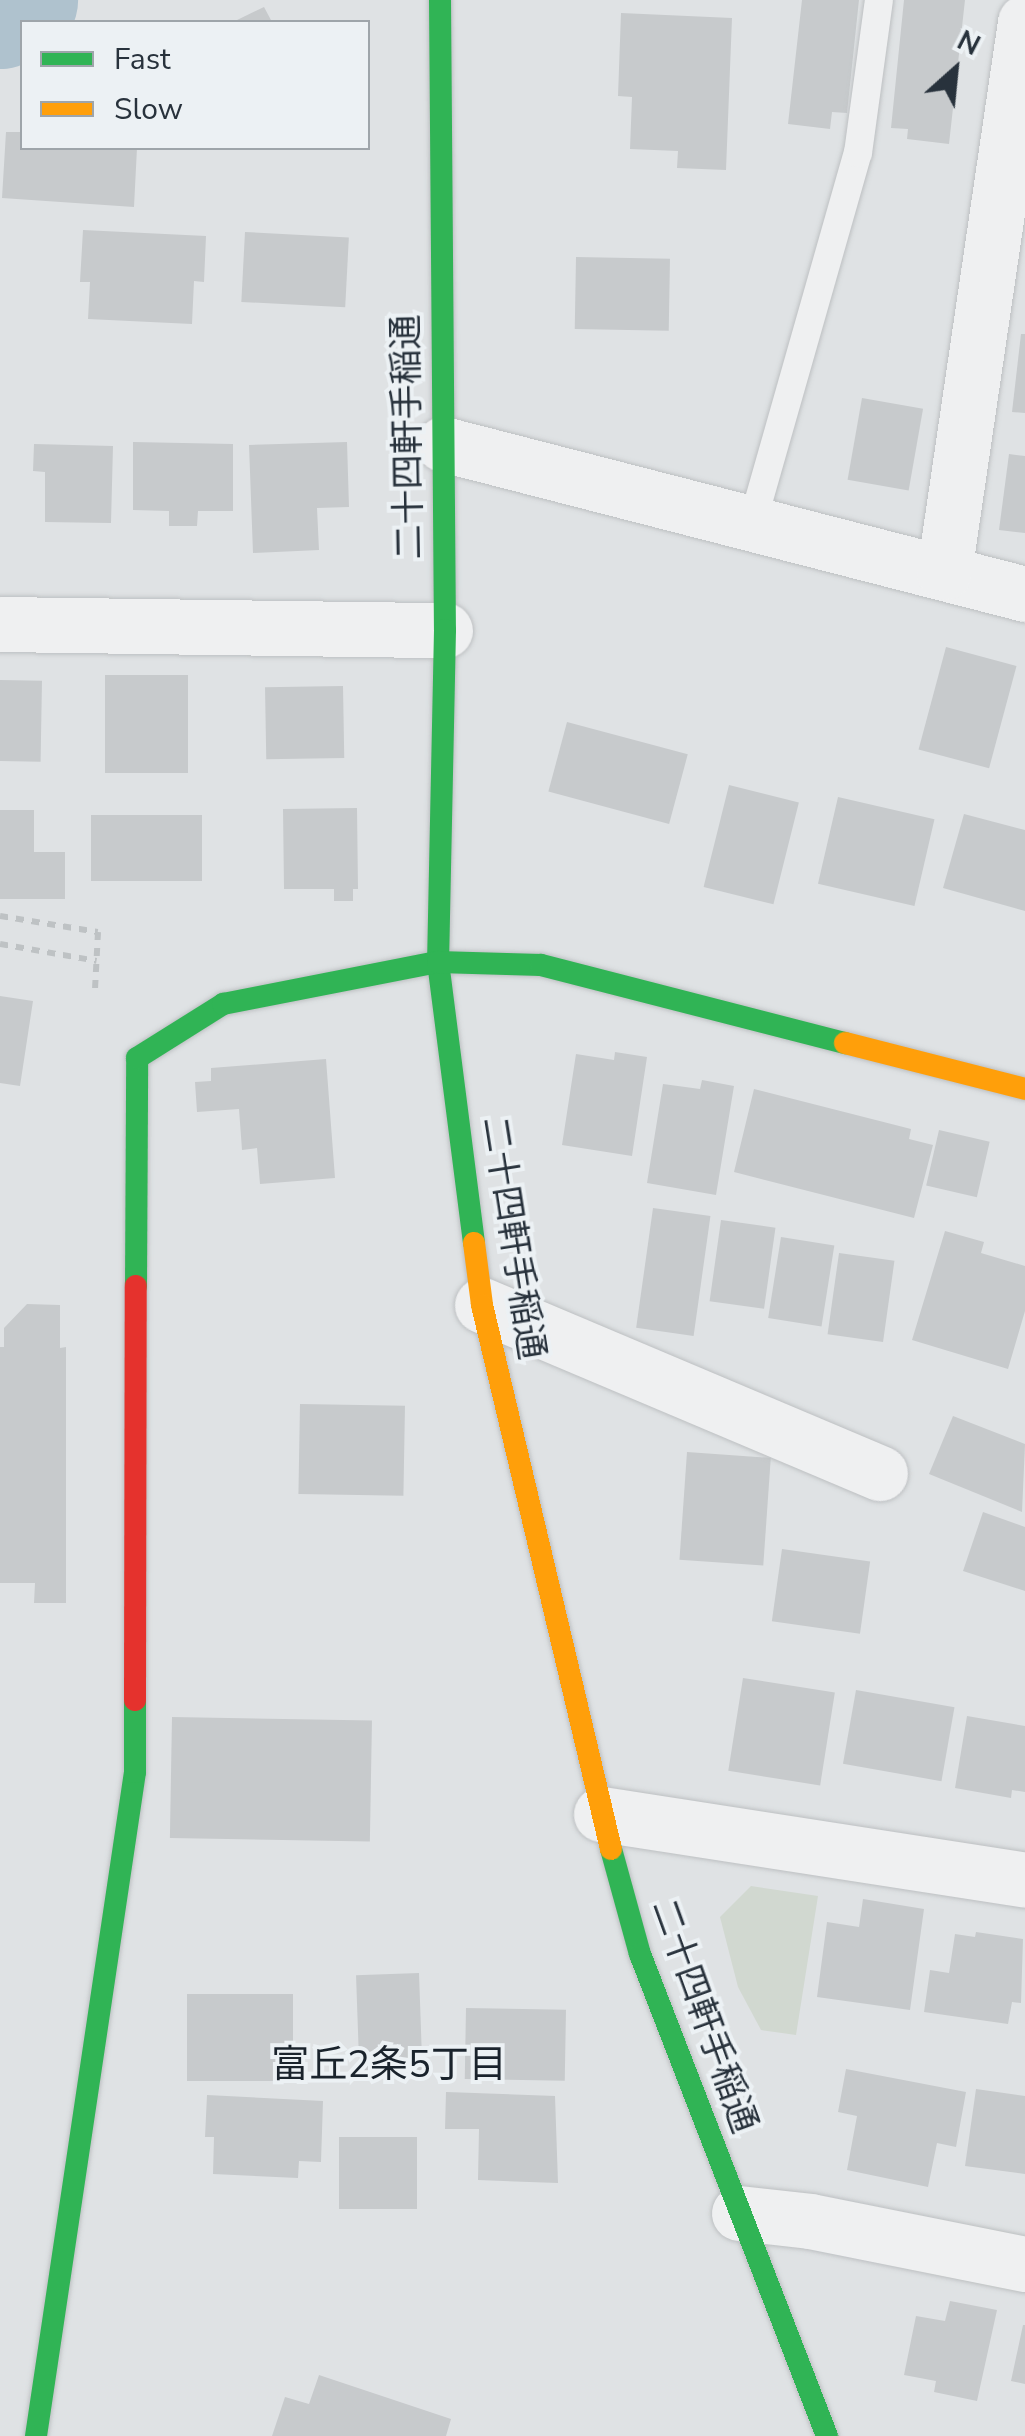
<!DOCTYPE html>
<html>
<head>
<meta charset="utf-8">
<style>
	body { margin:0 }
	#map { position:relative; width:1025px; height:2436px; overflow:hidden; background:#dfe2e4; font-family:"Nunito Sans","Noto Sans JP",sans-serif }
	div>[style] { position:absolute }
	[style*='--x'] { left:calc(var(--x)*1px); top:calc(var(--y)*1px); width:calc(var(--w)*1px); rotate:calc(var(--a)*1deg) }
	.green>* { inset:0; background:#d1d8d0 }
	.river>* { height:115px; margin:-57.5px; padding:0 57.5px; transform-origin:57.5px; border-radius:57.5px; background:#afc2ce }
	.building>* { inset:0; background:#c7cacc; transform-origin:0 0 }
	.path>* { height:6px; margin-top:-3px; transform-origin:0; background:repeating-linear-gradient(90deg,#bec2c4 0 8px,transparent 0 16px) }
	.roads { filter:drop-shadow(0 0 2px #bdc0c2) drop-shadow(0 0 2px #bdc0c2) }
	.lane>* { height:28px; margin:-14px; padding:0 14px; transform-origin:14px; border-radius:14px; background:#eff0f1 }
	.street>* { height:55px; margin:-27.5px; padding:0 27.5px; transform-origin:27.5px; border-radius:27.5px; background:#eff0f1 }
	.fast>* { height:22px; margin:-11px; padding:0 11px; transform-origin:11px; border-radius:11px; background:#30b455 }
	.slow>* { height:22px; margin:-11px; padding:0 11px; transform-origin:11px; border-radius:11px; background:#ff9f0a }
	.jam>* { height:22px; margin:-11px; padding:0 11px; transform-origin:11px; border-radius:11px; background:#e5322d }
	span { translate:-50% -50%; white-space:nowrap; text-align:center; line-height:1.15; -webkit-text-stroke:8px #ecf1f4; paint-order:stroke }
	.street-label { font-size:35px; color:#28323c }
	.neighbourhood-label { font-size:38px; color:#1a232c }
	.legend { position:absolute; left:20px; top:20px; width:350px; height:130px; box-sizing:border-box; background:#ecf1f4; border:2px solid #9ea5aa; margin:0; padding:12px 18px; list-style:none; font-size:30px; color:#28323c }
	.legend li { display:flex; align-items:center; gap:20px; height:50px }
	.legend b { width:50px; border:2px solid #9ea5aa }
	.north { position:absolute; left:905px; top:20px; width:100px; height:100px; -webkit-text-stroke:8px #ecf1f4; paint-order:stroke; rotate:27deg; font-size:28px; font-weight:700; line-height:40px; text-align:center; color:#28323c }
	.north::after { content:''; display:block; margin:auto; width:35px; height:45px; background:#28323c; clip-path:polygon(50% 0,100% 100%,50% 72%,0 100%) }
</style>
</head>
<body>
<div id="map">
	<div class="green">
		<i style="clip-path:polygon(751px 1886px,818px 1896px,796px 2035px,761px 2030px,738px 1987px,720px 1917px)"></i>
	</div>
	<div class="river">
		<i style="--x:0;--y:11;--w:23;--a:-29"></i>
	</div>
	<div class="building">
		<i style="clip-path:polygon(802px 0,859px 0,847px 113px,832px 112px,830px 129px,788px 124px)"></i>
		<i style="clip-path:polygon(904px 0,965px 0,949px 144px,907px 139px,908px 129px,891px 128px)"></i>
		<i style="clip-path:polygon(264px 7px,272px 22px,233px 22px)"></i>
		<i style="clip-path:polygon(621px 13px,732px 18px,726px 170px,677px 168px,678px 151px,630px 149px,632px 97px,618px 96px)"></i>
		<i style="clip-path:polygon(6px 132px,22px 132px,22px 148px,137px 148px,134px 207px,2px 198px)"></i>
		<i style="clip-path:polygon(83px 230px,206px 236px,204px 282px,194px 281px,192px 324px,88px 319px,90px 282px,80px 282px)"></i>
		<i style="left:245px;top:232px;width:104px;height:70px;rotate:3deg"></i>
		<i style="left:576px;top:257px;width:94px;height:72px;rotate:1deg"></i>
		<i style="clip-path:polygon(1021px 334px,1025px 334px,1025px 413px,1012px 412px)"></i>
		<i style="left:862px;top:398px;width:62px;height:83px;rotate:10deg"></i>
		<i style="clip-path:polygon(133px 442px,233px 444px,233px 511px,198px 511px,197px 526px,169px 526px,169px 511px,133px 510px)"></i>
		<i style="clip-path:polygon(347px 442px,349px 507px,317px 508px,319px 550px,253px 553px,249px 445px)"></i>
		<i style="clip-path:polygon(34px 444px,113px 446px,111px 523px,45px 522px,45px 472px,33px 471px)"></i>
		<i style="clip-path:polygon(1009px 454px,1025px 456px,1025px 533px,999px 530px)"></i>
		<i style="left:946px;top:647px;width:73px;height:106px;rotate:15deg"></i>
		<i style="left:105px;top:675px;width:83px;height:98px"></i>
		<i style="left:0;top:680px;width:42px;height:81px;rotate:1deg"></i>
		<i style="left:343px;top:686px;width:72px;height:78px;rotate:89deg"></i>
		<i style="left:567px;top:722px;width:125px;height:72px;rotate:15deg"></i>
		<i style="left:729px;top:785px;width:72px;height:105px;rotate:14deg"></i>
		<i style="left:838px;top:797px;width:99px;height:89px;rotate:13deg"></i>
		<i style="clip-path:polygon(357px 808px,358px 889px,353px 889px,353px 901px,334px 901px,334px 889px,284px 889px,283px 809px)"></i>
		<i style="clip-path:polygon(0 810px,34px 810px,34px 852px,65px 852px,65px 899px,0 899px)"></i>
		<i style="clip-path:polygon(964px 814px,1025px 830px,1025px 911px,943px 888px)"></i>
		<i style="left:91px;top:815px;width:111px;height:66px"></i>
		<i style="clip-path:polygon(0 996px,33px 1001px,20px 1086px,0 1083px)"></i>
		<i style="clip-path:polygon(615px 1052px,647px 1057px,632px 1156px,562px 1145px,576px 1054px,614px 1060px)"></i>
		<i style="clip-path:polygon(326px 1059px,335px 1178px,260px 1184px,257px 1148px,242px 1150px,239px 1109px,197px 1112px,195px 1082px,211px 1081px,211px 1068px)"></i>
		<i style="clip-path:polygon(702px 1080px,734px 1086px,716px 1195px,647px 1183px,663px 1084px,700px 1089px)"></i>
		<i style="clip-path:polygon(754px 1089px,911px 1129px,909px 1139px,933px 1145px,914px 1218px,734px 1172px)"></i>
		<i style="left:939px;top:1130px;width:52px;height:57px;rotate:13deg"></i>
		<i style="left:653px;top:1208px;width:58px;height:121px;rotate:8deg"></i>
		<i style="left:721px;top:1220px;width:55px;height:82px;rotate:8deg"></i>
		<i style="clip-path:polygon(945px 1231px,984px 1242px,981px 1253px,1025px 1266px,1025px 1311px,1008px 1369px,912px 1340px)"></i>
		<i style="left:781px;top:1237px;width:54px;height:82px;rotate:9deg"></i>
		<i style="left:839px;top:1253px;width:56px;height:82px;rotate:8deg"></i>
		<i style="clip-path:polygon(27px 1304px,60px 1305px,60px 1348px,66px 1347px,66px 1603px,34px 1603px,35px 1583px,0 1583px,0 1347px,4px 1347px,4px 1328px)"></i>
		<i style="left:300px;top:1404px;width:105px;height:90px;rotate:1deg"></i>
		<i style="clip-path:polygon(953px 1416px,1025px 1444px,1022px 1512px,929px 1474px)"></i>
		<i style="left:687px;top:1452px;width:84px;height:108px;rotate:4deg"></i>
		<i style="clip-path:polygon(983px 1512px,1025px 1527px,1025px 1591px,963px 1571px)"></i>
		<i style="left:782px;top:1549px;width:89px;height:73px;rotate:8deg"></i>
		<i style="left:743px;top:1678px;width:93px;height:94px;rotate:9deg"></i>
		<i style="left:856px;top:1690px;width:100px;height:75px;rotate:10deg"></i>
		<i style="clip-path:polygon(967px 1716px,1025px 1726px,1025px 1792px,1012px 1790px,1011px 1798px,955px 1788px)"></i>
		<i style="left:172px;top:1717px;width:200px;height:121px;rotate:1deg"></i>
		<i style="clip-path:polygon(863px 1899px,924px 1909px,910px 2010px,817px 1997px,827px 1922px,859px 1927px)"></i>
		<i style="clip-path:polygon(976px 1932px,1023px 1939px,1021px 2003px,1012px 2002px,1008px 2024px,924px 2012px,930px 1970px,949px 1973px,955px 1934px,975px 1937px)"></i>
		<i style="left:419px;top:1973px;width:101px;height:63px;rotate:88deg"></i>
		<i style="left:187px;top:1994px;width:106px;height:87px"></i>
		<i style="left:466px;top:2008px;width:100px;height:71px;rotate:1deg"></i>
		<i style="clip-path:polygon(846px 2069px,966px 2092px,956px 2147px,937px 2143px,928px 2187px,847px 2170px,857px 2116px,838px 2112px)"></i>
		<i style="clip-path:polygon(976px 2089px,1025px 2096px,1025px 2174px,965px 2166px)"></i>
		<i style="clip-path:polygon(446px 2092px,555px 2096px,558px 2183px,478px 2180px,479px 2129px,445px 2129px)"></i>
		<i style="clip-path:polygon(207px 2095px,323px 2101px,321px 2162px,299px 2161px,298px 2178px,213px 2174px,214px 2137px,205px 2137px)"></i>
		<i style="left:339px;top:2137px;width:78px;height:72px"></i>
		<i style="clip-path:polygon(950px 2301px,997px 2310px,977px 2401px,934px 2392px,936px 2381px,904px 2375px,916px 2316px,945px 2321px)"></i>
		<i style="clip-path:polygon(1023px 2325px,1025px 2325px,1025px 2384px,1011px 2381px)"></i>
		<i style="clip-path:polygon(319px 2375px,451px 2419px,446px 2436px,272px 2436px,285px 2397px,309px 2404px)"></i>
	</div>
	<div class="path">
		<i style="--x:0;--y:916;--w:99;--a:9.3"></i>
		<i style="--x:98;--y:932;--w:57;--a:93"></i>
		<i style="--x:0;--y:944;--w:98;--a:9.9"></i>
	</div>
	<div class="roads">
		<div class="lane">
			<i style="--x:752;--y:524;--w:386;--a:-74.1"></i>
			<i style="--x:858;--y:153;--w:154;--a:-82.2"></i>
		</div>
		<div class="street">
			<i style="--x:443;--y:444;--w:601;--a:14.45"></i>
			<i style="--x:944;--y:572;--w:556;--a:-81.62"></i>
			<i style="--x:0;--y:624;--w:445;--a:0.8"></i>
			<i style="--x:482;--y:1305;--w:432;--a:22.9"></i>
			<i style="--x:601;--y:1814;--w:429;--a:8.8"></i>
			<i style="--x:739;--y:2213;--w:71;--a:6.4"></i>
			<i style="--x:810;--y:2221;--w:219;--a:11.3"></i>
		</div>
		<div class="fast">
			<i style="--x:440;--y:0;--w:630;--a:89.55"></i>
			<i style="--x:445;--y:630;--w:332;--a:91.2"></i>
			<i style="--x:438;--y:962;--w:283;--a:82.7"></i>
			<i style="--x:136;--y:1286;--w:228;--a:-89.7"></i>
			<i style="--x:137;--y:1058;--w:102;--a:-32.1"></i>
			<i style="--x:223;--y:1004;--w:219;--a:-11.1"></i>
			<i style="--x:438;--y:962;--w:103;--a:1.7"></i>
			<i style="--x:541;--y:965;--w:314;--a:14.4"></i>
			<i style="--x:611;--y:1849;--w:109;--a:74.6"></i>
			<i style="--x:640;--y:1954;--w:517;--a:68.8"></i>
			<i style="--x:36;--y:2436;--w:671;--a:-81.52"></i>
			<i style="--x:135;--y:1772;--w:72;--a:-90"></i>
		</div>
		<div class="slow">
			<i style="--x:845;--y:1043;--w:186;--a:14.3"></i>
			<i style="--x:474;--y:1243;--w:63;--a:82.6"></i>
			<i style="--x:482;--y:1305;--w:559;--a:76.66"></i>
		</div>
		<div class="jam">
			<i style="--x:135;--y:1700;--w:414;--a:-89.9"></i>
		</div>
	</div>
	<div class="street-label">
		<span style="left:408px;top:437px;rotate:-91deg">二十四軒手稲通</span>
		<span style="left:513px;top:1238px;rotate:81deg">二十四軒手稲通</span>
		<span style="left:704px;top:2016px;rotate:70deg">二十四軒手稲通</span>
	</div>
	<div class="neighbourhood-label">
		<span style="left:389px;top:2065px">富丘2条5丁目</span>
	</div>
	<ul class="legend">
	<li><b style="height:12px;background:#30b455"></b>Fast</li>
	<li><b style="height:12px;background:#ff9f0a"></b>Slow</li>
	</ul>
	<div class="north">N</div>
</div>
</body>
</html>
